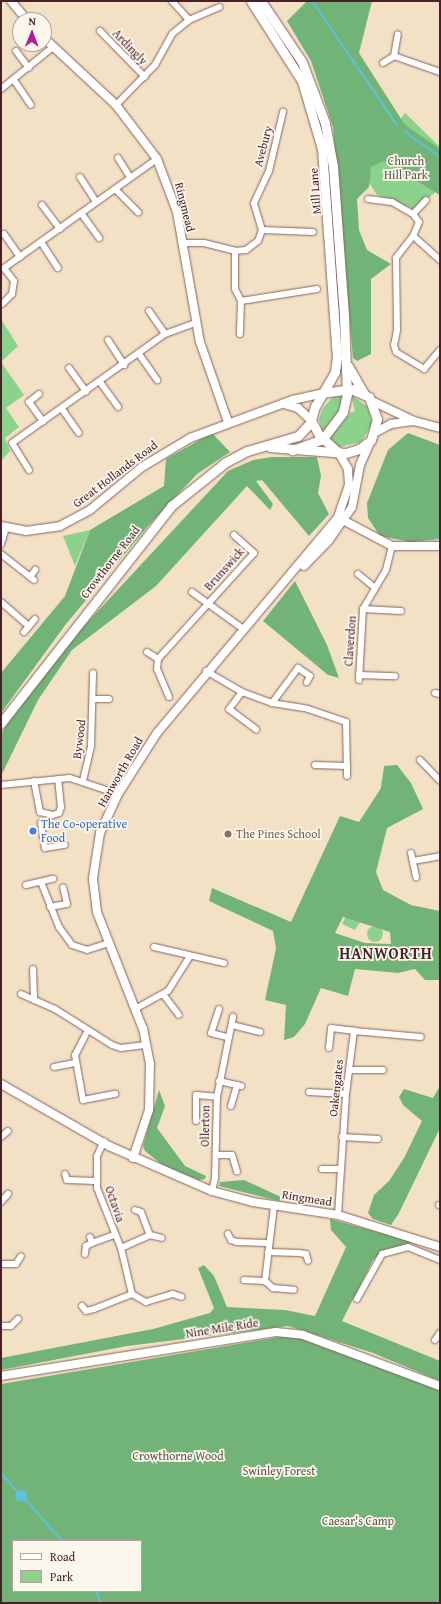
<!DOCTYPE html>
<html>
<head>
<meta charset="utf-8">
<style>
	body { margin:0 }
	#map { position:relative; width:441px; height:1604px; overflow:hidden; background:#f3e1c5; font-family:"Gentium Book Plus",serif }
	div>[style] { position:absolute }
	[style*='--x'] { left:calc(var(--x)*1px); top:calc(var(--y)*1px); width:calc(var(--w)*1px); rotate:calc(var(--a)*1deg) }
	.green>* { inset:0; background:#8dd28c }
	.round { border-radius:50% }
	.forest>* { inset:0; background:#72b478 }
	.water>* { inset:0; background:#5dc2db }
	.stream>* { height:2px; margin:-1px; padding:0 1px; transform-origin:1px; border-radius:1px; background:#5dc2db }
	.roads { filter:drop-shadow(0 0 1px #856361) drop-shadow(0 0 1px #856361) }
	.street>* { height:6px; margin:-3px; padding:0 3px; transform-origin:3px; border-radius:3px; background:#fff }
	.secondary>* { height:8px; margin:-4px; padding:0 4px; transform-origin:4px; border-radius:4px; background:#fff }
	.primary>* { height:9px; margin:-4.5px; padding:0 4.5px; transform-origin:4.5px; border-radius:4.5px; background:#fff }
	.dots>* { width:11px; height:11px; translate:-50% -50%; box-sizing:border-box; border:2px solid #fbf7ec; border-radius:50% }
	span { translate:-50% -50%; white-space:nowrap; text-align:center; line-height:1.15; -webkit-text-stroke:3.5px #fbf7ec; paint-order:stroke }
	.street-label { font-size:12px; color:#4a1f2b }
	.park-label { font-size:12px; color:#5e5548 }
	.shop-label { font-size:12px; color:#366cbe }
	.left { translate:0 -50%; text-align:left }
	.education-label { font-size:12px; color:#785e54 }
	.district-label { font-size:16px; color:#4a1f2b; font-weight:700; letter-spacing:1px }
	.frame { position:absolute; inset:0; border:2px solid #4a1f2b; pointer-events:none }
	.legend { position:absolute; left:12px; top:1540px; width:130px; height:52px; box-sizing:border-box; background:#fbf7ec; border:1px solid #b4a19f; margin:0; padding:5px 7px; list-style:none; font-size:12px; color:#4a1f2b }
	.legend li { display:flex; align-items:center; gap:8px; height:20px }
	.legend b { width:20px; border:1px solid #b4a19f }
	.north { position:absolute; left:12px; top:12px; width:40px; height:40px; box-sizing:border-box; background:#fbf7ec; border:1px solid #b4a19f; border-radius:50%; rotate:1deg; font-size:11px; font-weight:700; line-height:16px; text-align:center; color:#4a1f2b }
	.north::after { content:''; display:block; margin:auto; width:14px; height:18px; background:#b5179e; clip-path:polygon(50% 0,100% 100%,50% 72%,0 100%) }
</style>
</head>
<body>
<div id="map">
	<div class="green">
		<i style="clip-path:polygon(405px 113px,440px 147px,440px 195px,436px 192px,414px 209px,377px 195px,362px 172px)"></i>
		<i style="clip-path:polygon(1px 319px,18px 346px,1px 362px,24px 395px,6px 408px,19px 427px,5px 438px,10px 451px,1px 461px)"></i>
		<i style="clip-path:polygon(343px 395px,340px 409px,323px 433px,319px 419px,323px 408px,333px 397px)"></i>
		<i style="clip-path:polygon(351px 395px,368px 407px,372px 425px,361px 442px,339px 447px,328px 440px,351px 412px,355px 412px)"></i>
		<i style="clip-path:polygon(90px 530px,75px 566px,63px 536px)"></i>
		<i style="clip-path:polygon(347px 914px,363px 918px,355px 930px,342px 924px)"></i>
		<i class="round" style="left:367px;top:926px;width:16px;height:16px"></i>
	</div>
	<div class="forest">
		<i style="clip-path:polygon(307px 1px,372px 1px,359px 53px,405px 125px,440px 149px,440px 195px,384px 161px,371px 167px,369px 187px,357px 199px,359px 230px,367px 250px,391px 264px,371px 279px,371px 354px,357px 361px,353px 358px,333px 127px,311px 61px,287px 21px)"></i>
		<i style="clip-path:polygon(212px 433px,230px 452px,197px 474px,148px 526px,66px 624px,1px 713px,1px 673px,65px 596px,90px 530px,164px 486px,166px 459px)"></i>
		<i style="clip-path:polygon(408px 433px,440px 445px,440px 539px,411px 542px,380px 536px,368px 518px,367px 503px,388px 450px)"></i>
		<i style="clip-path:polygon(272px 457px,317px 457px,321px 476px,318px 493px,329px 514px,309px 536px,262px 480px,256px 481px,273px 504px,270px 510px,247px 486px,156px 586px,72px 650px,38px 700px,1px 776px,1px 733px,57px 655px,228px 471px,253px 460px)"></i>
		<i style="clip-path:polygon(295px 581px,327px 645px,339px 678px,328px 675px,263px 621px)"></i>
		<i style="clip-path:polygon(evenodd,397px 765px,411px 783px,423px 809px,387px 828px,376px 872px,383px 890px,411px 905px,440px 911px,440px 980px,425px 980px,415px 969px,398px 973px,355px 969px,348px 996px,321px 988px,305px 1024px,294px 1037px,284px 1040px,286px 1005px,265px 1000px,276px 948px,273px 931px,209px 901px,212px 888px,291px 922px,340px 816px,359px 822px,381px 788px,384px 766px,397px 765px,343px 917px,390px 932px,391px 944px,365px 943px,335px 933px,343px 917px)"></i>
		<i style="clip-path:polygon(440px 1086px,440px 1128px,399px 1213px,391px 1225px,373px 1219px,368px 1213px,374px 1195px,389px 1181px,404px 1158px,422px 1121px,403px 1105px,399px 1097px,404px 1089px,433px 1098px)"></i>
		<i style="clip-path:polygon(159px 1090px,165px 1106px,157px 1128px,185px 1166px,206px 1176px,205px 1179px,199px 1180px,164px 1166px,145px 1151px,143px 1146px)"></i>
		<i style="clip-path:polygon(244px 1180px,281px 1197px,279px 1201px,219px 1186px,220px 1182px)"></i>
		<i style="clip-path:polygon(330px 1219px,410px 1241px,409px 1245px,386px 1249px,373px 1260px,342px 1321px,440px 1361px,440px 1381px,373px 1353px,288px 1326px,127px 1346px,1px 1370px,1px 1358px,153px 1329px,210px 1313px,214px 1308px,198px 1268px,204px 1265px,214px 1276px,227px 1307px,285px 1310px,315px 1316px,346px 1247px,331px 1230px)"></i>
		<i style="clip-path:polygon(evenodd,285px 1336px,310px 1340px,440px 1391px,440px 1603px,1px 1603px,1px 1384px,285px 1336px,13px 1541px,141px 1541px,141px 1591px,13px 1591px,13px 1541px)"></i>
	</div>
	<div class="water">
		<i class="round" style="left:15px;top:1490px;width:12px;height:12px"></i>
	</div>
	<div class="stream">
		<i style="--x:313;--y:2;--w:149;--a:55.7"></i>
		<i style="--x:404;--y:131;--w:44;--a:35.8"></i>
		<i style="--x:1;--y:1473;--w:23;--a:49"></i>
		<i style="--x:26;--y:1500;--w:55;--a:48.7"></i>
		<i style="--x:96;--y:1591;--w:13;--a:67"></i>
	</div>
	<div class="roads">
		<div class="street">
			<i style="--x:172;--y:1;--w:25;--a:48"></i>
			<i style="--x:100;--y:31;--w:64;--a:45.6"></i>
			<i style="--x:16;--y:51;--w:21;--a:53"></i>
			<i style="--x:394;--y:56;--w:49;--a:19.2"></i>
			<i style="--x:383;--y:63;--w:13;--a:-32"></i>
			<i style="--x:394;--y:56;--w:22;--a:-80"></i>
			<i style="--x:14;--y:80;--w:30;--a:56"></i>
			<i style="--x:1;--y:89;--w:67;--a:-38.9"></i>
			<i style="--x:116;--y:105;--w:56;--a:-45.7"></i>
			<i style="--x:155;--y:65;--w:35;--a:-61"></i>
			<i style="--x:172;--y:34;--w:22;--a:-39"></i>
			<i style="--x:189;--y:20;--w:33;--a:-23"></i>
			<i style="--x:118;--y:158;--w:22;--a:58"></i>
			<i style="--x:80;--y:177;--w:30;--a:57"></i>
			<i style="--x:115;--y:189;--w:33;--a:45"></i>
			<i style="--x:368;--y:199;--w:24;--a:7"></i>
			<i style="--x:392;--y:202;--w:24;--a:30"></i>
			<i style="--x:413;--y:214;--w:10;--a:53"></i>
			<i style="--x:419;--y:222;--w:15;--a:113"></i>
			<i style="--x:42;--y:205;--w:30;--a:53"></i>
			<i style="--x:81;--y:213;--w:31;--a:54"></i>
			<i style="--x:413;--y:214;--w:19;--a:-47"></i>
			<i style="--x:262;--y:230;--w:51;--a:2.2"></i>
			<i style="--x:4;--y:234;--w:28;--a:55"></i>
			<i style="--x:41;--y:242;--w:31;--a:57"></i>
			<i style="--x:182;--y:243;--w:22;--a:0"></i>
			<i style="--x:204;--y:243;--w:32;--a:14"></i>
			<i style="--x:235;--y:251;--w:11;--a:-5"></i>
			<i style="--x:246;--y:250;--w:15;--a:-37"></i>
			<i style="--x:258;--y:241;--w:12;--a:-70"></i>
			<i style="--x:262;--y:230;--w:28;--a:-107"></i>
			<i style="--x:254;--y:203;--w:35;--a:-65"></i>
			<i style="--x:269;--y:171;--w:61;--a:-76.7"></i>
			<i style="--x:235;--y:251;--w:38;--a:90"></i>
			<i style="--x:235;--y:289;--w:13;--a:63"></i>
			<i style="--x:241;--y:301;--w:33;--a:92"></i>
			<i style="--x:440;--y:260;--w:36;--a:-138"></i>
			<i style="--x:413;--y:236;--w:28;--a:128"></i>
			<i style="--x:396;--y:258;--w:72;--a:89.2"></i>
			<i style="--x:397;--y:330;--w:15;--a:101"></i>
			<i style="--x:394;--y:345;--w:7;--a:74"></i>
			<i style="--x:396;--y:352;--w:33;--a:31"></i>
			<i style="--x:424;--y:369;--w:25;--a:-50"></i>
			<i style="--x:241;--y:301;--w:77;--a:-9"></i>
			<i style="--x:2;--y:304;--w:14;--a:-45"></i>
			<i style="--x:12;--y:294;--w:13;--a:-81"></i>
			<i style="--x:14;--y:281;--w:16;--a:-128"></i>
			<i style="--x:4;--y:268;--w:188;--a:-35.5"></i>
			<i style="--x:149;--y:311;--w:28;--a:55"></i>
			<i style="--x:108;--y:340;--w:30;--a:57"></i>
			<i style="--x:139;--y:354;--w:32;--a:55"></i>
			<i style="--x:69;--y:368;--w:29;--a:54"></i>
			<i style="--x:100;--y:382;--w:31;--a:54"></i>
			<i style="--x:39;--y:394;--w:13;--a:141"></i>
			<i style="--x:29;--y:402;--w:24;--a:54"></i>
			<i style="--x:62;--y:409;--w:29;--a:55"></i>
			<i style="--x:29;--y:470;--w:32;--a:-122"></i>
			<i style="--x:12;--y:443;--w:188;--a:-35.5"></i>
			<i style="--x:165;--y:334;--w:32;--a:-20"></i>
			<i style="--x:1;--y:544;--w:17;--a:-73"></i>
			<i style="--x:1;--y:554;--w:42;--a:38.2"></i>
			<i style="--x:358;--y:574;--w:21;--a:39"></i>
			<i style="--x:30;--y:577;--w:9;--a:-54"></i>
			<i style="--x:192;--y:592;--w:62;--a:35.8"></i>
			<i style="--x:1;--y:602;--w:37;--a:41"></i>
			<i style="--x:363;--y:609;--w:38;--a:3"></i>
			<i style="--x:24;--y:632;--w:17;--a:-50"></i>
			<i style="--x:147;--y:652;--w:13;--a:32"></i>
			<i style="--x:206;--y:671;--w:42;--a:30.3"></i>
			<i style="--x:242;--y:692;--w:32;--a:20"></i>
			<i style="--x:272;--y:703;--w:36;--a:9"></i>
			<i style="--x:308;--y:709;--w:40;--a:18.9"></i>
			<i style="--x:346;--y:722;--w:54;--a:88.9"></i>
			<i style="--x:359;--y:675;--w:36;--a:2"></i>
			<i style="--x:359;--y:680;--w:71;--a:-86.8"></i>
			<i style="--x:363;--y:609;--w:45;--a:-59.5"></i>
			<i style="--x:386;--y:570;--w:25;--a:-76"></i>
			<i style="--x:242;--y:692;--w:21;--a:127"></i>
			<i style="--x:229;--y:709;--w:34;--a:37"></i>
			<i style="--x:435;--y:693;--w:5;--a:11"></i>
			<i style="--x:169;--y:697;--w:30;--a:-113"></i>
			<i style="--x:157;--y:669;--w:10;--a:-84"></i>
			<i style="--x:158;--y:659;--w:143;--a:-47.8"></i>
			<i style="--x:254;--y:553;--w:27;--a:-138"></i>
			<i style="--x:93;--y:699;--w:16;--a:0"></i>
			<i style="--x:272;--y:703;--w:44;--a:-53.4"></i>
			<i style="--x:298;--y:668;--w:14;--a:34"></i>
			<i style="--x:310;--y:676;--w:7;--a:117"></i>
			<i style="--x:420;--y:760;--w:29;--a:46"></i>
			<i style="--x:315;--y:765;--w:32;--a:2"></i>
			<i style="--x:34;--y:781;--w:32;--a:79"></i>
			<i style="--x:40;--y:812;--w:13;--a:13"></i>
			<i style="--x:53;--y:815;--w:6;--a:-18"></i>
			<i style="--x:59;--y:813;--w:6;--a:-72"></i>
			<i style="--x:61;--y:807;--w:28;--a:-96"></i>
			<i style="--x:83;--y:781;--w:36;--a:-77"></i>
			<i style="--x:91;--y:746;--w:73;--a:-88.4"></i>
			<i style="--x:1;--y:785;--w:69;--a:-5.8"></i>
			<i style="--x:70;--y:778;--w:51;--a:18.4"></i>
			<i style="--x:41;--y:823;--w:25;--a:81"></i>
			<i style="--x:45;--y:848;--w:20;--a:-9"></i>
			<i style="--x:411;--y:853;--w:25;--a:78"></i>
			<i style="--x:413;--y:861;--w:27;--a:-10"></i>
			<i style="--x:41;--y:882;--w:48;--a:68.2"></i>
			<i style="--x:59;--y:927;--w:22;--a:54"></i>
			<i style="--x:72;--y:945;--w:16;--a:18"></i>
			<i style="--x:87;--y:950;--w:20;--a:-18"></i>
			<i style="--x:26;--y:885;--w:28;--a:-13"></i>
			<i style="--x:50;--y:907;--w:17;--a:-10"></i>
			<i style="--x:67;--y:904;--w:17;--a:-103"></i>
			<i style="--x:154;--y:947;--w:72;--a:12.9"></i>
			<i style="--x:33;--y:969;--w:31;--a:88"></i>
			<i style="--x:21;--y:994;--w:37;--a:24"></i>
			<i style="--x:55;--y:1009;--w:67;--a:32.3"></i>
			<i style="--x:112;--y:1045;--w:9;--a:18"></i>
			<i style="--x:121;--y:1048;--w:26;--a:-7"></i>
			<i style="--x:163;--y:994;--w:26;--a:53"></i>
			<i style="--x:135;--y:1009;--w:38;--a:-29"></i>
			<i style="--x:168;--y:991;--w:41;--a:-57.8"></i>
			<i style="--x:219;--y:1009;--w:25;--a:108"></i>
			<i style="--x:211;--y:1033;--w:16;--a:14"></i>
			<i style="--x:232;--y:1025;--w:29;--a:14"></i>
			<i style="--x:88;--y:1030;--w:28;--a:117"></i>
			<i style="--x:75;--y:1055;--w:46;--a:79.9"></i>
			<i style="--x:83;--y:1100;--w:33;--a:-11"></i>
			<i style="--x:329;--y:1048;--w:20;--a:-84"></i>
			<i style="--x:331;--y:1028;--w:23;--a:7"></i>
			<i style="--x:54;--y:1067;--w:21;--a:-11"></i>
			<i style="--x:349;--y:1070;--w:34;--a:0"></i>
			<i style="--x:219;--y:1081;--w:23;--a:13"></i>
			<i style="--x:309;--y:1092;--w:37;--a:3"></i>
			<i style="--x:231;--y:1106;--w:22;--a:-74"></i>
			<i style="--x:196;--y:1121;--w:26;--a:-90"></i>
			<i style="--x:196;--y:1095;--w:21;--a:5"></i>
			<i style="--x:1;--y:1137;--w:9;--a:-41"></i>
			<i style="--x:342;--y:1137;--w:36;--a:3"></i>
			<i style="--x:104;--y:1141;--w:17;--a:115"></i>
			<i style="--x:97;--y:1156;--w:32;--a:90"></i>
			<i style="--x:97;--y:1188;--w:65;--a:68.2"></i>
			<i style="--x:121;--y:1248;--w:47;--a:76.6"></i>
			<i style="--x:132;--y:1294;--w:16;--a:30"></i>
			<i style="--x:146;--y:1302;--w:28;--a:-17"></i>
			<i style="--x:173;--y:1294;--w:9;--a:18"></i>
			<i style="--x:216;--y:1155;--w:16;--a:0"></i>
			<i style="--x:232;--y:1155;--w:17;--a:73"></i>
			<i style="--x:322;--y:1169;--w:19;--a:0"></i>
			<i style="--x:65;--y:1174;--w:6;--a:72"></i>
			<i style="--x:67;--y:1180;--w:29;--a:2"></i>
			<i style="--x:212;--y:1191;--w:13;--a:-77"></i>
			<i style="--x:215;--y:1178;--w:81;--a:-88.6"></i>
			<i style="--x:217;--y:1097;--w:82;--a:-78.7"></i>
			<i style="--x:1;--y:1202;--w:11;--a:-49"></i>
			<i style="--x:439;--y:1205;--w:1;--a:0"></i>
			<i style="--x:274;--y:1206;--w:76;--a:96.8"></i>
			<i style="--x:265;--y:1281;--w:11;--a:41"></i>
			<i style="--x:273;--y:1288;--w:21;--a:5"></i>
			<i style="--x:135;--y:1210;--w:6;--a:18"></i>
			<i style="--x:141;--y:1212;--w:25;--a:69"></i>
			<i style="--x:338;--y:1215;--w:121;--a:-86.2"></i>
			<i style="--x:346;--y:1094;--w:64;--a:-82.8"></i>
			<i style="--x:354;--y:1031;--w:67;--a:5.1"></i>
			<i style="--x:228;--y:1234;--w:7;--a:63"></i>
			<i style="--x:231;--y:1240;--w:6;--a:18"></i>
			<i style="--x:237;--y:1242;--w:31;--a:2"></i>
			<i style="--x:90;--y:1237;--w:6;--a:72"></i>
			<i style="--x:92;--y:1243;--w:23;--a:-20"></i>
			<i style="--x:121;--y:1248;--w:32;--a:-24"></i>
			<i style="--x:150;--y:1235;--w:12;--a:14"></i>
			<i style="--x:268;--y:1252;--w:31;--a:2"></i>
			<i style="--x:299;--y:1253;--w:7;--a:8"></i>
			<i style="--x:306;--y:1254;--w:7;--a:74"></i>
			<i style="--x:85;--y:1254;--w:8;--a:-83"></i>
			<i style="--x:86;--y:1246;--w:7;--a:-27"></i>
			<i style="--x:1;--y:1264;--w:15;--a:0"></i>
			<i style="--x:16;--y:1264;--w:9;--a:-58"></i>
			<i style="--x:244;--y:1280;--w:21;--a:3"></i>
			<i style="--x:357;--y:1299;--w:51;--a:-60.9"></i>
			<i style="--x:382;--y:1254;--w:27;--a:-15"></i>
			<i style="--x:408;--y:1247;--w:35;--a:22"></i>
			<i style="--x:82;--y:1306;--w:6;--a:51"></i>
			<i style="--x:86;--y:1311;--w:8;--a:-14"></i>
			<i style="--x:94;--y:1309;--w:41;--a:-21.5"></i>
			<i style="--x:1;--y:1326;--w:10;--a:0"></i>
			<i style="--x:11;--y:1326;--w:10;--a:-45"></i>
			<i style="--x:435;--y:1340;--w:9;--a:-54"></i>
		</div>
		<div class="secondary">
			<i style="--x:11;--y:1;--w:25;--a:50"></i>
			<i style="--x:44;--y:38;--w:98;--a:42.9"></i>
			<i style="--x:116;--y:105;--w:68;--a:52.8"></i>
			<i style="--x:157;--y:159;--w:57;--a:69.3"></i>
			<i style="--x:177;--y:212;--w:132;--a:80"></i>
			<i style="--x:200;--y:342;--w:85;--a:70.7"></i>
			<i style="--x:370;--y:400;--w:49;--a:25.5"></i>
			<i style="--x:414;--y:421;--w:27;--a:15"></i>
			<i style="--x:287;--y:405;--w:11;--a:15"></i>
			<i style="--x:298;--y:408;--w:18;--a:43"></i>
			<i style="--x:376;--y:432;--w:17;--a:-28"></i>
			<i style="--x:391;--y:424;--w:22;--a:-8"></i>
			<i style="--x:339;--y:518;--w:60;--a:27.8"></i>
			<i style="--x:392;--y:546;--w:48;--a:0"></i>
			<i style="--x:1;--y:526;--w:25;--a:11"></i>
			<i style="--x:26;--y:531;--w:34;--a:-8"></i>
			<i style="--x:60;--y:526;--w:34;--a:-28"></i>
			<i style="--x:90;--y:510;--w:67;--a:-39.6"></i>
			<i style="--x:142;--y:467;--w:56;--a:-31.1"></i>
			<i style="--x:190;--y:438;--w:110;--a:-20.3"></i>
			<i style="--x:293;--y:400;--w:31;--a:-13"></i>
			<i style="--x:304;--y:566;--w:36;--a:-46"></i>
			<i style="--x:329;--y:540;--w:40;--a:-55.1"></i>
			<i style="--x:352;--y:507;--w:43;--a:-79.2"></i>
			<i style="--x:360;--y:465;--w:27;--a:-66"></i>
			<i style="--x:1;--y:1084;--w:125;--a:29.9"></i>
			<i style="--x:109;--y:1146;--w:112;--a:23.6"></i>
			<i style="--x:212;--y:1191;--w:42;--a:15"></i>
			<i style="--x:253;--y:1202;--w:86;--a:8.7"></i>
			<i style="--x:338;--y:1215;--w:107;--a:17.4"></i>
			<i style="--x:133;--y:1158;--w:51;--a:-71.6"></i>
			<i style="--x:149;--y:1110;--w:46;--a:-88.8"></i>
			<i style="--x:150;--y:1064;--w:36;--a:-101"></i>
			<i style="--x:143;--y:1029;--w:126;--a:-111.5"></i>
			<i style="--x:97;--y:912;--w:34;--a:-97"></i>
			<i style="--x:93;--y:878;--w:46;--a:-81.2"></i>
			<i style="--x:100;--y:833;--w:43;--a:-65.2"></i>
			<i style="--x:118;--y:794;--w:72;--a:-57.4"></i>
			<i style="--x:157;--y:733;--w:282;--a:-50"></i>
			<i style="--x:338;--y:517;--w:34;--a:-71"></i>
			<i style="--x:349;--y:485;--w:16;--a:-94"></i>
			<i style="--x:348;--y:469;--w:20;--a:-120"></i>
			<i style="--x:1;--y:1376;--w:278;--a:-9.1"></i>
			<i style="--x:276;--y:1332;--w:27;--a:6"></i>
			<i style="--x:303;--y:1335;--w:146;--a:20.4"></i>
		</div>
		<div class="primary">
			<i style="--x:251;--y:1;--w:95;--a:57.5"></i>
			<i style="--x:302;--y:81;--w:71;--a:73.6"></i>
			<i style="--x:322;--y:149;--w:209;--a:85.9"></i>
			<i style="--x:337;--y:357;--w:15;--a:98"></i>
			<i style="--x:335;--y:372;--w:39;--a:120"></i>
			<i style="--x:315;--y:406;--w:15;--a:106"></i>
			<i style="--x:311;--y:420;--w:17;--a:62"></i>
			<i style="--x:319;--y:435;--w:25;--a:42"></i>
			<i style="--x:261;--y:1;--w:73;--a:56.1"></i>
			<i style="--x:302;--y:62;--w:65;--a:69.3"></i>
			<i style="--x:325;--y:123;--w:44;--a:79.5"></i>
			<i style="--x:333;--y:166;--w:151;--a:85.8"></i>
			<i style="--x:344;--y:317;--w:77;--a:87.8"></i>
			<i style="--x:347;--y:394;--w:18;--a:103"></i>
			<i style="--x:343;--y:412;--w:34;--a:127"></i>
			<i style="--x:323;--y:439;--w:33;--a:160"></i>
			<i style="--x:348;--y:366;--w:32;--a:60"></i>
			<i style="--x:270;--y:447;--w:76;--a:4.5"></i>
			<i style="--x:346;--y:453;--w:14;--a:-17"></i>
			<i style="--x:359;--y:449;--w:15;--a:-37"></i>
			<i style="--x:371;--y:440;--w:22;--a:-74"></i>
			<i style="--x:377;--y:419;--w:23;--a:-110"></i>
			<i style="--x:369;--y:397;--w:20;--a:-156"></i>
			<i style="--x:351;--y:389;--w:28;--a:172"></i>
			<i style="--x:1;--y:723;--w:276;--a:-51.9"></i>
			<i style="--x:171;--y:506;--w:70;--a:-38.7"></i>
			<i style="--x:226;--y:462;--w:24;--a:-28"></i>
			<i style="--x:247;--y:451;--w:53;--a:-16.4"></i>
			<i style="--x:298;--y:436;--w:19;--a:-47"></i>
		</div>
	</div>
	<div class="dots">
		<i style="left:33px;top:831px;background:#3f7fe0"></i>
		<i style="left:228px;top:834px;background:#8d6e63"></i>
	</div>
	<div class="street-label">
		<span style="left:130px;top:47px;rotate:46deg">Ardingly</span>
		<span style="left:263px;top:146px;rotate:-75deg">Avebury</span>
		<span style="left:315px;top:191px;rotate:-94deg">Mill Lane</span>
		<span style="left:185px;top:207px;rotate:76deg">Ringmead</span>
		<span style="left:115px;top:474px;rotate:-37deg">Great Hollands Road</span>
		<span style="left:110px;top:562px;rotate:-52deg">Crowthorne Road</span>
		<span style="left:224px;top:569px;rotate:-48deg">Brunswick</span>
		<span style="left:350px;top:641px;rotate:-86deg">Claverdon</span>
		<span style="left:79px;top:739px;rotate:-83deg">Bywood</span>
		<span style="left:120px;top:772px;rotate:-60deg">Hanworth Road</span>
		<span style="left:336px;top:1088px;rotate:-84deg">Oakengates</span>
		<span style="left:205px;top:1126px;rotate:-89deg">Ollerton</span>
		<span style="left:307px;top:1198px;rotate:9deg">Ringmead</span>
		<span style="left:115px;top:1204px;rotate:71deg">Octavia</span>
		<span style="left:222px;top:1328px;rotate:-9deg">Nine Mile Ride</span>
	</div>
	<div class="park-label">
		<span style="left:406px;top:168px">Church<br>Hill Park</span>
		<span style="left:178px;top:1456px">Crowthorne Wood</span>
		<span style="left:279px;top:1471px">Swinley Forest</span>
		<span style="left:358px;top:1521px">Caesar's Camp</span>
	</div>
	<div class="shop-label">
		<span class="left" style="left:41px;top:831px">The Co-operative<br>Food</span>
	</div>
	<div class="education-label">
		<span class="left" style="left:236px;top:834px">The Pines School</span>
	</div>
	<div class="district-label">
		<span style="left:386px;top:953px">HANWORTH</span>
	</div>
	<div class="frame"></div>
	<ul class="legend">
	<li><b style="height:5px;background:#fff"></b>Road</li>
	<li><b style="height:11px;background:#8dd28c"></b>Park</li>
	</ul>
	<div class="north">N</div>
</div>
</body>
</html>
